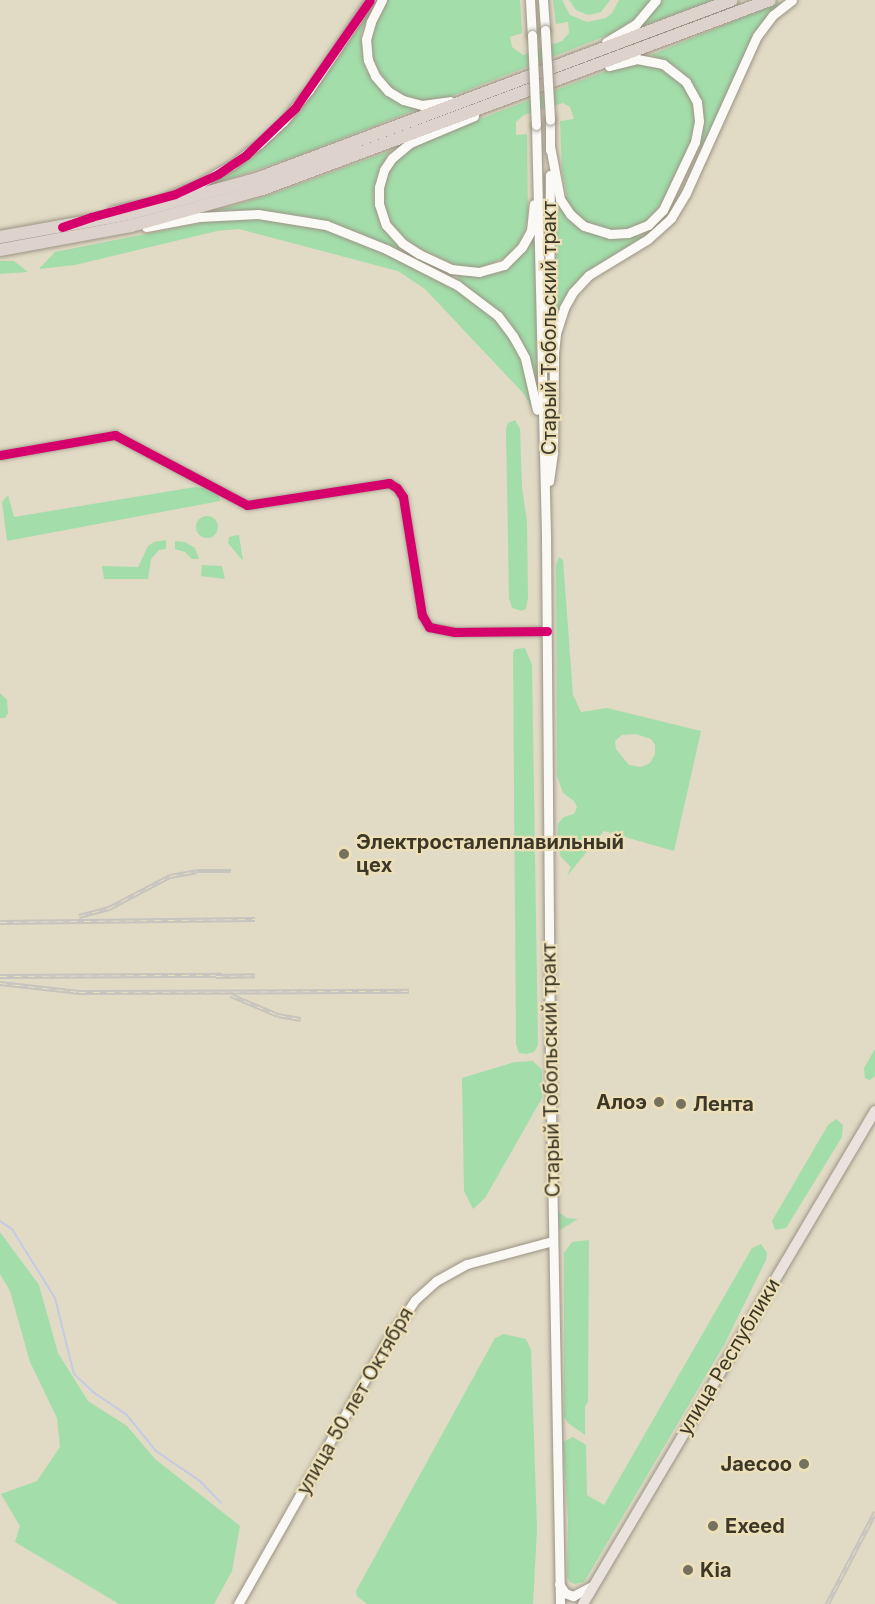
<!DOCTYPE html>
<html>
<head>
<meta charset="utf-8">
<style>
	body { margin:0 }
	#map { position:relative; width:875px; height:1604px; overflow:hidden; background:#e1dac5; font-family:Inter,sans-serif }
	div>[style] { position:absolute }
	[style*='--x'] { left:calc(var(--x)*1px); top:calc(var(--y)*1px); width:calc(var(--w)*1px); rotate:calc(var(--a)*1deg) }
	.green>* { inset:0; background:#a3ddaa }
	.round { border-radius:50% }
	.stream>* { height:2px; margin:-1px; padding:0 1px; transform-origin:1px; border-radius:1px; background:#c3cbe4 }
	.roads { filter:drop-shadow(0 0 2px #9a9484) drop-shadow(0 0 2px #9a9484) }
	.street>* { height:7px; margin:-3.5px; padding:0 3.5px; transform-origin:3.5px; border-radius:3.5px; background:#faf9f6 }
	.secondary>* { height:9px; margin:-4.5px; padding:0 4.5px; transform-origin:4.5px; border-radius:4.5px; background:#faf9f6 }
	.primary>* { height:10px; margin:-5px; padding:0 5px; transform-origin:5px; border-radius:5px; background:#eae2dd }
	.highway>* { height:12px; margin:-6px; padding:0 6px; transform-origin:6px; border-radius:6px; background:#ded2cd }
	.rail>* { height:4.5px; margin-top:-2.25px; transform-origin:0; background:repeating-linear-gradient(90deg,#ede0b9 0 7px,#c6c4be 0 14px); box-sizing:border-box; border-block:2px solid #c6c4be }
	.bridges { filter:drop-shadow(0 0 2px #9a9484) drop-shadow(0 0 2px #9a9484) }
	.secondary-bridge>* { height:9px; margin:-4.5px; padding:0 4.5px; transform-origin:4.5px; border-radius:4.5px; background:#faf9f6 }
	.cycleway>* { height:9px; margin:-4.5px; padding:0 4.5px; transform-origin:4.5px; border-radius:4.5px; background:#d6006c }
	.dots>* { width:16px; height:16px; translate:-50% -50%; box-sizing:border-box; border:3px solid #ede0b9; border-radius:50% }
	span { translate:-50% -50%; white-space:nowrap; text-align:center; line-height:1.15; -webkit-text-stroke:4.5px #ede0b9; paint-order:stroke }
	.street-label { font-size:20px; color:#3c3727 }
	.poi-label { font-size:20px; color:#3c3727; font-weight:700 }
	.left { translate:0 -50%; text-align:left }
	.right { translate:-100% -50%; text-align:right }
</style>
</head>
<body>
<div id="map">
	<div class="green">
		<i style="clip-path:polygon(374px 0,376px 1px,361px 34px,365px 68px,385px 95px,415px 110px,297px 156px,211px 185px,211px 181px,261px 148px)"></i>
		<i style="clip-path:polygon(387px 0,520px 0,522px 33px,510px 37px,512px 47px,523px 55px,562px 41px,569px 33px,568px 22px,556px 24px,553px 0,562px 0,570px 15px,587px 22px,606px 18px,612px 13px,619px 0,651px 0,637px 17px,616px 32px,447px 98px,423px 101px,404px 96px,389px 86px,373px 61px,370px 40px,373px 27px)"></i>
		<i style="clip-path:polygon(569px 0,610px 0,601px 12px,588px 15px,576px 10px)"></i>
		<i style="clip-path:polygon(660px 0,714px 0,637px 28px)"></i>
		<i style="clip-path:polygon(782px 1px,770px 14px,702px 147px,698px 145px,703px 117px,687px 77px,674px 66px,651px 55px)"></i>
		<i style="clip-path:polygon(640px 63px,661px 68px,682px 84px,692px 102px,695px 123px,690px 144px,663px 202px,645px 222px,631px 228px,614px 231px,593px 226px,577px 216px,564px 198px,567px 196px,562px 171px,560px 121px,574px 119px,570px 107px,563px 103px,524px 115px,516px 122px,516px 135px,527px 134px,528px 218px,522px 239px,506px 257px,480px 268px,459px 267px,412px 245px,390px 223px,383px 202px,386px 174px,397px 157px,417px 143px,619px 66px)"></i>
		<i style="clip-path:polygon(390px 151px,376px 178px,373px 197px,380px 223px,400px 248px,397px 251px,362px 234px,308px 217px,262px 211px,218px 210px,270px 195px)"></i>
		<i style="clip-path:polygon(559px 205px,572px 223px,596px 235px,615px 238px,646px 235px,587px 272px,557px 314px,556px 206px)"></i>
		<i style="clip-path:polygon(226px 218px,259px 218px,325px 229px,385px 254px,464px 294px,499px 324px,516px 350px,525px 371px,532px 409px,524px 394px,425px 289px,398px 271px,239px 229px,217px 231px,75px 265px,39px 269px,55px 252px)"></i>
		<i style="clip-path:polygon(535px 232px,537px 384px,528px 357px,498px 312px,460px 283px,457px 275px,484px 276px,506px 268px,522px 255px)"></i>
		<i style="clip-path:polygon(0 261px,14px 261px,28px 272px,0 274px)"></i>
		<i style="clip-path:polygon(515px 420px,520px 429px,522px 487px,527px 522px,528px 598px,526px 609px,522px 611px,512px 608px,509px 598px,506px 429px,508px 423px)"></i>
		<i style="clip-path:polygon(195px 487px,204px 488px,219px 496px,220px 501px,7px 541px,2px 502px,8px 495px,14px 517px)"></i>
		<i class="round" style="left:196px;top:516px;width:22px;height:22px"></i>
		<i style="clip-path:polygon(238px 535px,239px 535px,243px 561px,228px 543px,229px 537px)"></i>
		<i style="clip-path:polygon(166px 540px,166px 549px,159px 550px,151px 559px,148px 579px,104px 579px,102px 566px,138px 567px,148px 546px,154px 542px)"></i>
		<i style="clip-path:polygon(175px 541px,185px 542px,195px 548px,199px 559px,192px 559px,185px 552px,175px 549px)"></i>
		<i style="clip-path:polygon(evenodd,559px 557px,563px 560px,573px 695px,581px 712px,607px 708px,701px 731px,674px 851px,604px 831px,567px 876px,571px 867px,561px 857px,557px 843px,558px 824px,564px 817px,574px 814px,577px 807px,574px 801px,563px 793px,557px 776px,556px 565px,559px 557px,636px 734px,651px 739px,655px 745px,655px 754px,650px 763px,641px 767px,629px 765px,616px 749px,615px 741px,622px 735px,636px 734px)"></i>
		<i style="clip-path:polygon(202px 565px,222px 566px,225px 579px,201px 576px)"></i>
		<i style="clip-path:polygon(525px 648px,532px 665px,538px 1045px,534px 1052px,526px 1054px,519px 1053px,516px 1044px,513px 653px,515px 649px)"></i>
		<i style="clip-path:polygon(0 693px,7px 700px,8px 713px,5px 718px,0 718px)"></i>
		<i style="clip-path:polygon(875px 1049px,875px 1076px,870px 1080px,865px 1078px,864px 1068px)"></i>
		<i style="clip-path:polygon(533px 1061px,542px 1070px,542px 1098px,485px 1198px,473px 1209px,464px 1191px,462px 1078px,515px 1062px)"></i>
		<i style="clip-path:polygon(836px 1119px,843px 1125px,842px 1137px,786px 1228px,775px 1230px,772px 1221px,828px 1125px)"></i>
		<i style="clip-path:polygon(557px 1211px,567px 1218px,578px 1219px,560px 1230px)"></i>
		<i style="clip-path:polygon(0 1232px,39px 1285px,58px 1353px,88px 1401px,127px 1426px,155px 1459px,240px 1526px,232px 1571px,214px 1604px,119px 1604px,15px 1542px,20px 1526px,1px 1494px,37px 1481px,60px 1447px,57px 1418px,30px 1362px,10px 1291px,0 1274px)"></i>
		<i style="clip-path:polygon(589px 1240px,588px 1402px,585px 1406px,585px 1435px,568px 1423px,564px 1417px,564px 1253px,572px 1242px)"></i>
		<i style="clip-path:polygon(761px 1244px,767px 1253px,766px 1260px,724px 1345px,584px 1582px,574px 1584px,570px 1582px,567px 1577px,568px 1520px,563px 1442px,573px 1437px,586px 1445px,587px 1495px,604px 1505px,752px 1248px)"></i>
		<i style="clip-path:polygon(504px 1334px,526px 1339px,531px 1350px,537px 1529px,533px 1604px,367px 1604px,357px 1596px,356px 1591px,495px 1338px)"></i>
	</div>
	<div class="stream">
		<i style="--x:0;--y:1221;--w:14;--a:34"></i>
		<i style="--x:12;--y:1229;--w:81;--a:58.1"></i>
		<i style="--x:55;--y:1298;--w:78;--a:76"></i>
		<i style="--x:74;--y:1374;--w:26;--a:43"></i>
		<i style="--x:93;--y:1392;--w:40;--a:34"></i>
		<i style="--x:126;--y:1414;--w:48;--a:51"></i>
		<i style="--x:156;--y:1451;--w:53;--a:34.3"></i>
		<i style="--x:200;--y:1481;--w:30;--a:46"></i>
	</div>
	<div class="roads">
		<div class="street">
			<i style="--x:0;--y:455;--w:117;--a:-9.9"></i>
			<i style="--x:115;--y:435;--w:149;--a:27.9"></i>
			<i style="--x:247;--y:505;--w:144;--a:-8.8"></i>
			<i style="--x:389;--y:483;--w:9;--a:32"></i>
			<i style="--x:397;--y:488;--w:11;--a:56"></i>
			<i style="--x:403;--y:497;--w:120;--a:80.9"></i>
			<i style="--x:422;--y:615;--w:14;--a:60"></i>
			<i style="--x:429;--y:627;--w:26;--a:11"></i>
			<i style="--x:455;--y:632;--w:92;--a:-0.6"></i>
		</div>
		<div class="secondary">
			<i style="--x:382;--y:0;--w:25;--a:117"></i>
			<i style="--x:371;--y:22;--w:18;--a:106"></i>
			<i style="--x:366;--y:39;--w:21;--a:85"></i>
			<i style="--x:368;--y:60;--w:17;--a:66"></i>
			<i style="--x:375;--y:76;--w:20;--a:49"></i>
			<i style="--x:388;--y:91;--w:17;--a:31"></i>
			<i style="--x:403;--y:100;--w:20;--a:15"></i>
			<i style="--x:422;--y:105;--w:28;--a:-8"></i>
			<i style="--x:530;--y:0;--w:35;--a:87"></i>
			<i style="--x:543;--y:0;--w:30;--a:86"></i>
			<i style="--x:606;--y:42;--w:35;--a:-31"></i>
			<i style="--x:636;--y:24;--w:31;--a:-50"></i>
			<i style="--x:474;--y:116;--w:69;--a:157.1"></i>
			<i style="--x:410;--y:143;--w:23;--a:140"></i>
			<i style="--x:392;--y:158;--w:14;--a:124"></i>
			<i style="--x:384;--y:170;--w:18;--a:106"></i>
			<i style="--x:379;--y:187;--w:17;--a:90"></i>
			<i style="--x:379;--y:204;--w:22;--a:72"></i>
			<i style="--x:386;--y:225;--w:24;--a:48"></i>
			<i style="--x:402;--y:243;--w:20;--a:33"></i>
			<i style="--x:419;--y:254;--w:35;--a:25"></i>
			<i style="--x:451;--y:269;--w:28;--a:6"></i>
			<i style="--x:479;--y:272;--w:26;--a:-16"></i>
			<i style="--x:504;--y:265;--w:25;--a:-45"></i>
			<i style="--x:522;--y:247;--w:18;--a:-61"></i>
			<i style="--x:531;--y:231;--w:27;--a:-84"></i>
			<i style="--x:550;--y:120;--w:30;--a:90"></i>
			<i style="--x:536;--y:125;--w:411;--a:88.6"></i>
			<i style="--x:546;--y:536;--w:520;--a:89.56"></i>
			<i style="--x:550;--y:1056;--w:548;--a:88.95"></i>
			<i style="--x:550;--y:146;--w:54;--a:79.3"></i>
			<i style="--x:560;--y:199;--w:18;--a:56"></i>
			<i style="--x:570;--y:214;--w:18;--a:41"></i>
			<i style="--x:584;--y:226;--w:27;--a:17"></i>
			<i style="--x:610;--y:234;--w:18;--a:-3"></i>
			<i style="--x:628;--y:233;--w:22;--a:-22"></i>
			<i style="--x:648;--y:225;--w:21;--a:-45"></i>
			<i style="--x:663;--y:210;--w:75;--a:-64.8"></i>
			<i style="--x:695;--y:142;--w:21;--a:-79"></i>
			<i style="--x:699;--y:121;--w:19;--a:-96"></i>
			<i style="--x:697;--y:102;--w:23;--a:-119"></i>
			<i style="--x:686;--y:82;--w:29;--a:-142"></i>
			<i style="--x:663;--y:64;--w:25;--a:-169"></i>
			<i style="--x:638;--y:59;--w:30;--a:166"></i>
			<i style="--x:112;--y:211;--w:49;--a:-12.9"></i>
			<i style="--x:160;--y:200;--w:42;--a:-22.3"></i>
			<i style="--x:199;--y:184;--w:38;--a:-30"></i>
			<i style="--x:232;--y:165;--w:34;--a:-38"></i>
			<i style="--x:259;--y:144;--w:33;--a:-43"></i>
			<i style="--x:283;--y:122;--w:41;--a:-50.9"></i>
			<i style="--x:309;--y:90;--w:109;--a:-55.9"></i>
			<i style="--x:146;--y:227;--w:54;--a:-10.7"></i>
			<i style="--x:199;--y:217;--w:59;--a:-2.9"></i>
			<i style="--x:258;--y:214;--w:69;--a:9.2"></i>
			<i style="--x:326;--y:225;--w:65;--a:21.8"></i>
			<i style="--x:386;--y:249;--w:80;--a:26.9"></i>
			<i style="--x:457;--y:285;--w:51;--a:37.1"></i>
			<i style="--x:498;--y:316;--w:25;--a:53"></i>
			<i style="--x:513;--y:336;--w:25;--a:61"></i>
			<i style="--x:525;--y:358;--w:53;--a:77"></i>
			<i style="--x:549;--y:348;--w:173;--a:-89.7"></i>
			<i style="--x:549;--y:481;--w:29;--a:-82"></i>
			<i style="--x:553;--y:452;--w:99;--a:-89.4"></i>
			<i style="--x:554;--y:353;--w:20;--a:-84"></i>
			<i style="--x:556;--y:333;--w:26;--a:-72"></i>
			<i style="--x:564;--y:308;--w:18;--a:-61"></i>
			<i style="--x:573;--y:292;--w:23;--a:-47"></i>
			<i style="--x:589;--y:275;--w:69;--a:-31.4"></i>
			<i style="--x:648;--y:239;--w:31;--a:-42"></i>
			<i style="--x:671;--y:218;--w:29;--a:-59"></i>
			<i style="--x:686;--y:193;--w:172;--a:-65.7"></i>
			<i style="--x:757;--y:36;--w:26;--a:-53"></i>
			<i style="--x:773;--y:15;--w:24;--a:-38"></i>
			<i style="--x:559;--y:1584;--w:11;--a:56"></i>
			<i style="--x:565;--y:1593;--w:9;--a:21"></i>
			<i style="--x:573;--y:1596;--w:21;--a:-28"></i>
			<i style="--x:238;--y:1604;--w:299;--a:-60.5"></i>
			<i style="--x:385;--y:1344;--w:53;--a:-55.7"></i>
			<i style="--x:415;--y:1300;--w:28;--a:-42"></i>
			<i style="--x:436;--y:1281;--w:35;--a:-29"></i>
			<i style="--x:467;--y:1264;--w:89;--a:-15"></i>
		</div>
		<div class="primary">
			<i style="--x:583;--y:1604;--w:573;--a:-59.36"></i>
		</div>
		<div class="highway">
			<i style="--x:0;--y:237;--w:131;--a:-10.1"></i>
			<i style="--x:129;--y:214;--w:135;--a:-15.5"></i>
			<i style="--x:259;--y:178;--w:505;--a:-20.62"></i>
			<i style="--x:0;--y:250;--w:133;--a:-10.4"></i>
			<i style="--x:131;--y:226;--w:137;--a:-15.7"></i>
			<i style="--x:263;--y:189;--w:541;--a:-20.44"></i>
		</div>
	</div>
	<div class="rail">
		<i style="--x:79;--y:916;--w:31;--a:-15"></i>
		<i style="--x:109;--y:908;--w:69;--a:-27.7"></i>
		<i style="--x:170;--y:876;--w:27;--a:-10"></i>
		<i style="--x:197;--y:871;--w:34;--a:0"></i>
		<i style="--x:0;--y:922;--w:255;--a:-0.7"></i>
		<i style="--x:0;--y:976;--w:222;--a:-0.3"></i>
		<i style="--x:216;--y:976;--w:39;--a:-1"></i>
		<i style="--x:0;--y:983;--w:80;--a:6.5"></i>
		<i style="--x:79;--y:992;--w:330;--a:-0.2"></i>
		<i style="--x:231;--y:995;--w:51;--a:23.1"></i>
		<i style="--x:278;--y:1015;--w:23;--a:10"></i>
		<i style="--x:827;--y:1604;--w:104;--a:-62.4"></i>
	</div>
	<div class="bridges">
		<div class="secondary-bridge">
			<i style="--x:545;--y:30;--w:90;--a:86.8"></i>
			<i style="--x:532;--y:35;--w:90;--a:87.5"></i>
		</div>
	</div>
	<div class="cycleway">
		<i style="--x:62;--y:227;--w:31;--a:-19"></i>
		<i style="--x:91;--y:217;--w:87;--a:-15.3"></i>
		<i style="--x:175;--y:194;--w:47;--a:-24.9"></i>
		<i style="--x:218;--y:174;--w:34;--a:-34"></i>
		<i style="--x:246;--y:155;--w:68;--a:-43.8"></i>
		<i style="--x:295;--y:108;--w:131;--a:-55.2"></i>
		<i style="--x:0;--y:455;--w:117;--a:-9.9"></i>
		<i style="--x:115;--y:435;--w:149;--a:27.9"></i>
		<i style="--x:247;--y:505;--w:144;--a:-8.8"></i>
		<i style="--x:389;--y:483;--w:9;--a:32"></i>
		<i style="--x:397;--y:488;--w:11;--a:56"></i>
		<i style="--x:403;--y:497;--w:120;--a:80.9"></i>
		<i style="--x:422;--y:615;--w:14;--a:60"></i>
		<i style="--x:429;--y:627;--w:26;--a:11"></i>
		<i style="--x:455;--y:632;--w:92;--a:-0.6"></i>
	</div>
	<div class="dots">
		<i style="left:344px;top:854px;background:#76705e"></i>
		<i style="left:659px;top:1102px;background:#76705e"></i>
		<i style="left:681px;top:1104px;background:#76705e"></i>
		<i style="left:804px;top:1464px;background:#76705e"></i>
		<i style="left:713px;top:1526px;background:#76705e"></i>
		<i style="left:688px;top:1570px;background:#76705e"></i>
	</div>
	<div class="street-label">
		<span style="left:549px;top:328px;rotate:-90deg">Старый Тобольский тракт</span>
		<span style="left:551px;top:1070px;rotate:-91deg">Старый Тобольский тракт</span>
		<span style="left:729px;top:1357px;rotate:-59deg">улица Республики</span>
		<span style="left:355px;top:1401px;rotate:-60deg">улица 50 лет Октября</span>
	</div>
	<div class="poi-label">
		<span class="left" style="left:356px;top:854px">Электросталеплавильный<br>цех</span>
		<span class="right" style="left:647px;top:1102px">Алоэ</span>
		<span class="left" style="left:693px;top:1104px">Лента</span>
		<span class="right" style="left:792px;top:1464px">Jaecoo</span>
		<span class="left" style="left:725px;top:1526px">Exeed</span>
		<span class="left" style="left:700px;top:1570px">Kia</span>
	</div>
</div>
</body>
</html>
